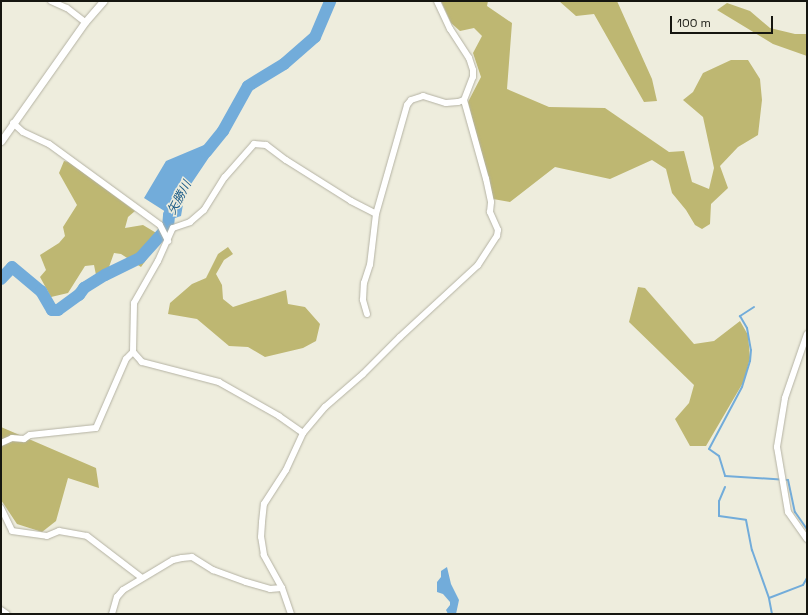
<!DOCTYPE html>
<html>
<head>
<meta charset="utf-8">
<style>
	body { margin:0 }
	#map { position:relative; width:808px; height:615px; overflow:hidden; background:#eeeddd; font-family:"Space Grotesk","Noto Sans JP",sans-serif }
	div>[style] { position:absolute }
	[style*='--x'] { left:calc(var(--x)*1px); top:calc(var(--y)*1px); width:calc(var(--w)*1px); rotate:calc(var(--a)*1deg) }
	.forest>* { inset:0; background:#beb772 }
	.water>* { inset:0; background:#72acda }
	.stream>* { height:2px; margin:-1px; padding:0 1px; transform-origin:1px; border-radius:1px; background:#72acda }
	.river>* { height:12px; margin:-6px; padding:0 6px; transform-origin:6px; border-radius:6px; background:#72acda }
	.roads { filter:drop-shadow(0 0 1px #b4b2a3) drop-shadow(0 0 1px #b4b2a3) }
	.minor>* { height:6px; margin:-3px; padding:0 3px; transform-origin:3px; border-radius:3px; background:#fff }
	.tertiary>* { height:7px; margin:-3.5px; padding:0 3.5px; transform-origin:3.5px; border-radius:3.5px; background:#fff }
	span { translate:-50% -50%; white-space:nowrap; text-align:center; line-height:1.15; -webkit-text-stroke:3px #eeeddd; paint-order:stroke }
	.water-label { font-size:12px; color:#1d5d89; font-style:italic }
	.frame { position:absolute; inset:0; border:2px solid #161610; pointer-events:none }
	.scale { position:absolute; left:670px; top:16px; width:103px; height:18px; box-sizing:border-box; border:2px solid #161610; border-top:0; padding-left:5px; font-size:12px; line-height:14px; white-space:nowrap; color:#161610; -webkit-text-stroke:3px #eeeddd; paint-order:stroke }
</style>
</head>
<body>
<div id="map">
	<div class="forest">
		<i style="clip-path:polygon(441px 1px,488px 1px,487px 6px,512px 23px,507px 89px,549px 107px,605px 108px,669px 152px,684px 151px,692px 182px,709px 189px,714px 168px,703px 117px,683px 100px,693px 92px,703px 73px,731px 60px,748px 60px,760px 79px,762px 100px,758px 135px,738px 147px,720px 166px,728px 188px,711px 204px,710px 224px,702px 229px,695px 225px,686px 210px,672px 193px,666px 169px,652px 160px,610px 179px,555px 167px,510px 202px,493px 199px,468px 102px,481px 77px,473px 53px,482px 36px,474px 28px,460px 31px,451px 23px)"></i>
		<i style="clip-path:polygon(559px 1px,617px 1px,652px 79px,657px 101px,644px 102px,594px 14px,576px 16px)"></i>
		<i style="clip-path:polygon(727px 3px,750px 11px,770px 28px,795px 34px,807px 34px,807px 56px,773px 44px,717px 10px)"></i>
		<i style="clip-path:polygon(64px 161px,69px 162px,135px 211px,128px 217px,125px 228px,143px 225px,163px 237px,141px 267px,121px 254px,114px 253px,109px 267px,96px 275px,94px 265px,85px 266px,68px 293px,51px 297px,40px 277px,46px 270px,40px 255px,59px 243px,65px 236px,63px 227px,77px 205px,59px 173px)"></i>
		<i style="clip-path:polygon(228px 247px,233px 254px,224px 260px,216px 274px,222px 285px,223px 299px,233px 307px,286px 290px,288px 304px,305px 307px,320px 324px,316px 341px,303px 348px,265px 357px,248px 347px,229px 346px,197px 319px,168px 314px,170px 303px,192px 284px,206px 278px,218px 254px)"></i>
		<i style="clip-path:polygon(638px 287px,645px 288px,694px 344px,714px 341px,740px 321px,748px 335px,750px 358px,744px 381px,706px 446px,690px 446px,675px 419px,689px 403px,694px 385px,629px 322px)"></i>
		<i style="clip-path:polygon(1px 427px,96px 468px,99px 488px,68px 478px,56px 521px,42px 532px,17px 524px,1px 500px)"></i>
	</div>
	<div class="water">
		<i style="clip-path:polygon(216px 140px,220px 141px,185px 193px,181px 216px,172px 219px,166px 212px,144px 198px,166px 161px)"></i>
		<i style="clip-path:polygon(447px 567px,451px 584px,459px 600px,456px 614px,448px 614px,446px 610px,450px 605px,450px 602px,443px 594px,437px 592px,437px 582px,441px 577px,441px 571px)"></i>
	</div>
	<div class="stream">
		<i style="--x:754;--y:307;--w:17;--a:147"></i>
		<i style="--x:740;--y:316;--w:14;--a:60"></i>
		<i style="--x:747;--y:328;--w:22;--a:80"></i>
		<i style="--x:751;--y:350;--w:11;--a:95"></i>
		<i style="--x:750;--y:361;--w:27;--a:107"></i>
		<i style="--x:742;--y:387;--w:70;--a:118"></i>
		<i style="--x:709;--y:449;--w:12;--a:35"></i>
		<i style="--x:719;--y:456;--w:21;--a:73"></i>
		<i style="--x:725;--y:476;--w:63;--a:3.6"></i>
		<i style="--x:788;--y:480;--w:33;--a:78"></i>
		<i style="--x:795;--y:512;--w:21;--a:55"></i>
		<i style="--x:725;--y:487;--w:15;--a:113"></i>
		<i style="--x:719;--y:501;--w:15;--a:90"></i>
		<i style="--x:719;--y:516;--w:27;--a:8"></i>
		<i style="--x:746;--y:520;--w:31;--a:79"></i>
		<i style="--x:752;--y:550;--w:51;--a:70.5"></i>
		<i style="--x:772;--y:614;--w:16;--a:-101"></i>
		<i style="--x:769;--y:598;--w:36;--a:-21"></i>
		<i style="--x:803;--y:585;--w:8;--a:-60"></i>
	</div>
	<div class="river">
		<i style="--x:206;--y:152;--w:27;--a:-51"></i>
		<i style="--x:223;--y:131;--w:51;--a:-60.9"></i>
		<i style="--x:248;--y:86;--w:42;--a:-31.4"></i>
		<i style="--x:284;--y:64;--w:41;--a:-41.1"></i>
		<i style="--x:315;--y:37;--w:39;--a:-67"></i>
		<i style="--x:1;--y:279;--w:16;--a:-47"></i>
		<i style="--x:12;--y:267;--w:38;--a:40"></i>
		<i style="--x:41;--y:291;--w:22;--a:60"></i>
		<i style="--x:52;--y:310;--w:6;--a:0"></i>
		<i style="--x:58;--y:310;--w:26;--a:-36"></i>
		<i style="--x:79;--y:295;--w:9;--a:-54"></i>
		<i style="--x:84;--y:288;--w:25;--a:-32"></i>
		<i style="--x:105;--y:275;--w:39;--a:-26"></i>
		<i style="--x:140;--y:258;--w:42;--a:-47.9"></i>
		<i style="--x:168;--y:227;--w:12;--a:-85"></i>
		<i style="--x:169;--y:215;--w:16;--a:-60"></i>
	</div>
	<div class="roads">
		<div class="minor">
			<i style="--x:51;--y:1;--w:17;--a:24"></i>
			<i style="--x:67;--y:8;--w:23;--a:38"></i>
			<i style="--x:13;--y:123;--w:13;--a:42"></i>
			<i style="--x:23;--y:132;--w:29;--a:25"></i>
			<i style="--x:49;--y:144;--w:137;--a:36.1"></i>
			<i style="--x:160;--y:225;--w:18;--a:63"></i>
			<i style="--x:367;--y:314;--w:15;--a:-106"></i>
			<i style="--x:363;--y:300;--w:17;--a:-87"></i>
			<i style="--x:364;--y:283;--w:19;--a:-72"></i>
			<i style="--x:370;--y:265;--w:51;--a:-83.3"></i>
			<i style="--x:376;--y:214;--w:113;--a:-74.1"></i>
			<i style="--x:407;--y:105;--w:6;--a:-51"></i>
			<i style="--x:411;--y:100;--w:13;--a:-18"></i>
			<i style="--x:423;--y:96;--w:24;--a:17"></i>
			<i style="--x:446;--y:103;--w:12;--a:-5"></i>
			<i style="--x:458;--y:102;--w:6;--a:-18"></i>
			<i style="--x:464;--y:100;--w:25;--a:-69"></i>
			<i style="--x:473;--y:77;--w:7;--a:-90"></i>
			<i style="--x:473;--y:70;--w:13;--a:-108"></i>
			<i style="--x:469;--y:58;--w:35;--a:-123"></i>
			<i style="--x:450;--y:29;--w:31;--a:-115"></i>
			<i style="--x:807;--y:334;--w:68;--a:109"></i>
			<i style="--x:785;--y:398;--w:50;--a:99.3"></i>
			<i style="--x:777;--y:447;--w:66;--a:80.4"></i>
			<i style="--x:788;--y:512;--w:33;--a:55"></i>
			<i style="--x:303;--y:433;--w:29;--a:-145"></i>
			<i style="--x:279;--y:416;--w:69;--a:-150.5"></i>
			<i style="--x:219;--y:382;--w:80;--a:-165.4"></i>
			<i style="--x:142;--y:362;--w:13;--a:-132"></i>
			<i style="--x:133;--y:352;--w:49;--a:-88.8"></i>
			<i style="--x:134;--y:303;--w:48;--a:-60.3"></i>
			<i style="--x:158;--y:261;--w:36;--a:-66"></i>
			<i style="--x:173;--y:228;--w:18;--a:-19"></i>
			<i style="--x:190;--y:222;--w:18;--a:-41"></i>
			<i style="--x:204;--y:210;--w:39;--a:-58"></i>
			<i style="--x:225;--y:177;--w:44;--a:-48.7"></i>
			<i style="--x:254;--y:144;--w:12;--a:5"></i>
			<i style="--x:266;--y:145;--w:25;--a:37"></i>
			<i style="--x:286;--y:160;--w:77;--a:32.2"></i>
			<i style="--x:351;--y:201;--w:28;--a:27"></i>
			<i style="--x:1;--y:443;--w:12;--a:-24"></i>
			<i style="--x:12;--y:438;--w:12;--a:5"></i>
			<i style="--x:24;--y:439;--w:7;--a:-34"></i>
			<i style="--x:30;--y:435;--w:66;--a:-6.1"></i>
			<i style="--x:96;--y:428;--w:75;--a:-66.5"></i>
			<i style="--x:126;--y:359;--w:10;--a:-45"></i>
			<i style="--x:1;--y:508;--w:25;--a:64"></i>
			<i style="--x:12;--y:531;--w:35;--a:8"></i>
			<i style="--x:47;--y:536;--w:13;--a:-23"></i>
			<i style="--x:59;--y:531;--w:28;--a:10"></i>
			<i style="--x:87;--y:536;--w:69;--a:37.4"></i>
			<i style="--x:1;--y:610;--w:7;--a:34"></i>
			<i style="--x:112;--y:614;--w:18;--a:-74"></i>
			<i style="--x:117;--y:597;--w:9;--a:-49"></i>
			<i style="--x:123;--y:590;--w:58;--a:-31"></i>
			<i style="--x:173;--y:560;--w:9;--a:-13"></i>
			<i style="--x:182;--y:558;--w:10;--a:-6"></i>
			<i style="--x:192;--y:557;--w:25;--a:32"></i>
			<i style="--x:213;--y:570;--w:35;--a:20"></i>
			<i style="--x:246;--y:582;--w:25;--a:16"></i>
			<i style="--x:270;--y:589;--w:12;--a:-5"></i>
			<i style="--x:291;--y:614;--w:28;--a:-109"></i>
			<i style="--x:282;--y:588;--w:38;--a:-119"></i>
			<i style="--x:264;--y:555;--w:18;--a:-99"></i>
			<i style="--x:261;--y:537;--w:15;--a:-86"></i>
			<i style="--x:262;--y:522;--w:18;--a:-84"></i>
			<i style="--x:264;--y:504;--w:40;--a:-57.1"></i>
			<i style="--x:286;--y:470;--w:41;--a:-65.3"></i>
			<i style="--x:303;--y:433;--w:34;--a:-50"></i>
			<i style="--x:325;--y:407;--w:50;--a:-41"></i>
			<i style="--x:363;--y:374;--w:52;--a:-45"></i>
			<i style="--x:400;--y:337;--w:106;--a:-42.7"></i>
			<i style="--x:478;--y:265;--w:35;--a:-57"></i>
			<i style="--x:497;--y:236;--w:6;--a:-81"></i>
			<i style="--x:498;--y:230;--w:20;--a:-114"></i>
			<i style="--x:490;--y:212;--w:10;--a:-84"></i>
			<i style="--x:491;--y:202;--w:24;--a:-102"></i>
			<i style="--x:486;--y:179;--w:82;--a:-105.6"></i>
		</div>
		<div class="tertiary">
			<i style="--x:1;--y:141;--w:146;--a:-54.8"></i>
			<i style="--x:85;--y:22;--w:28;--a:-49"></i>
		</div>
	</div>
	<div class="water-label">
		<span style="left:180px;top:198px;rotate:-62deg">矢勝川</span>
	</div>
	<div class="frame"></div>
	<div class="scale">100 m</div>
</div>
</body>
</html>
